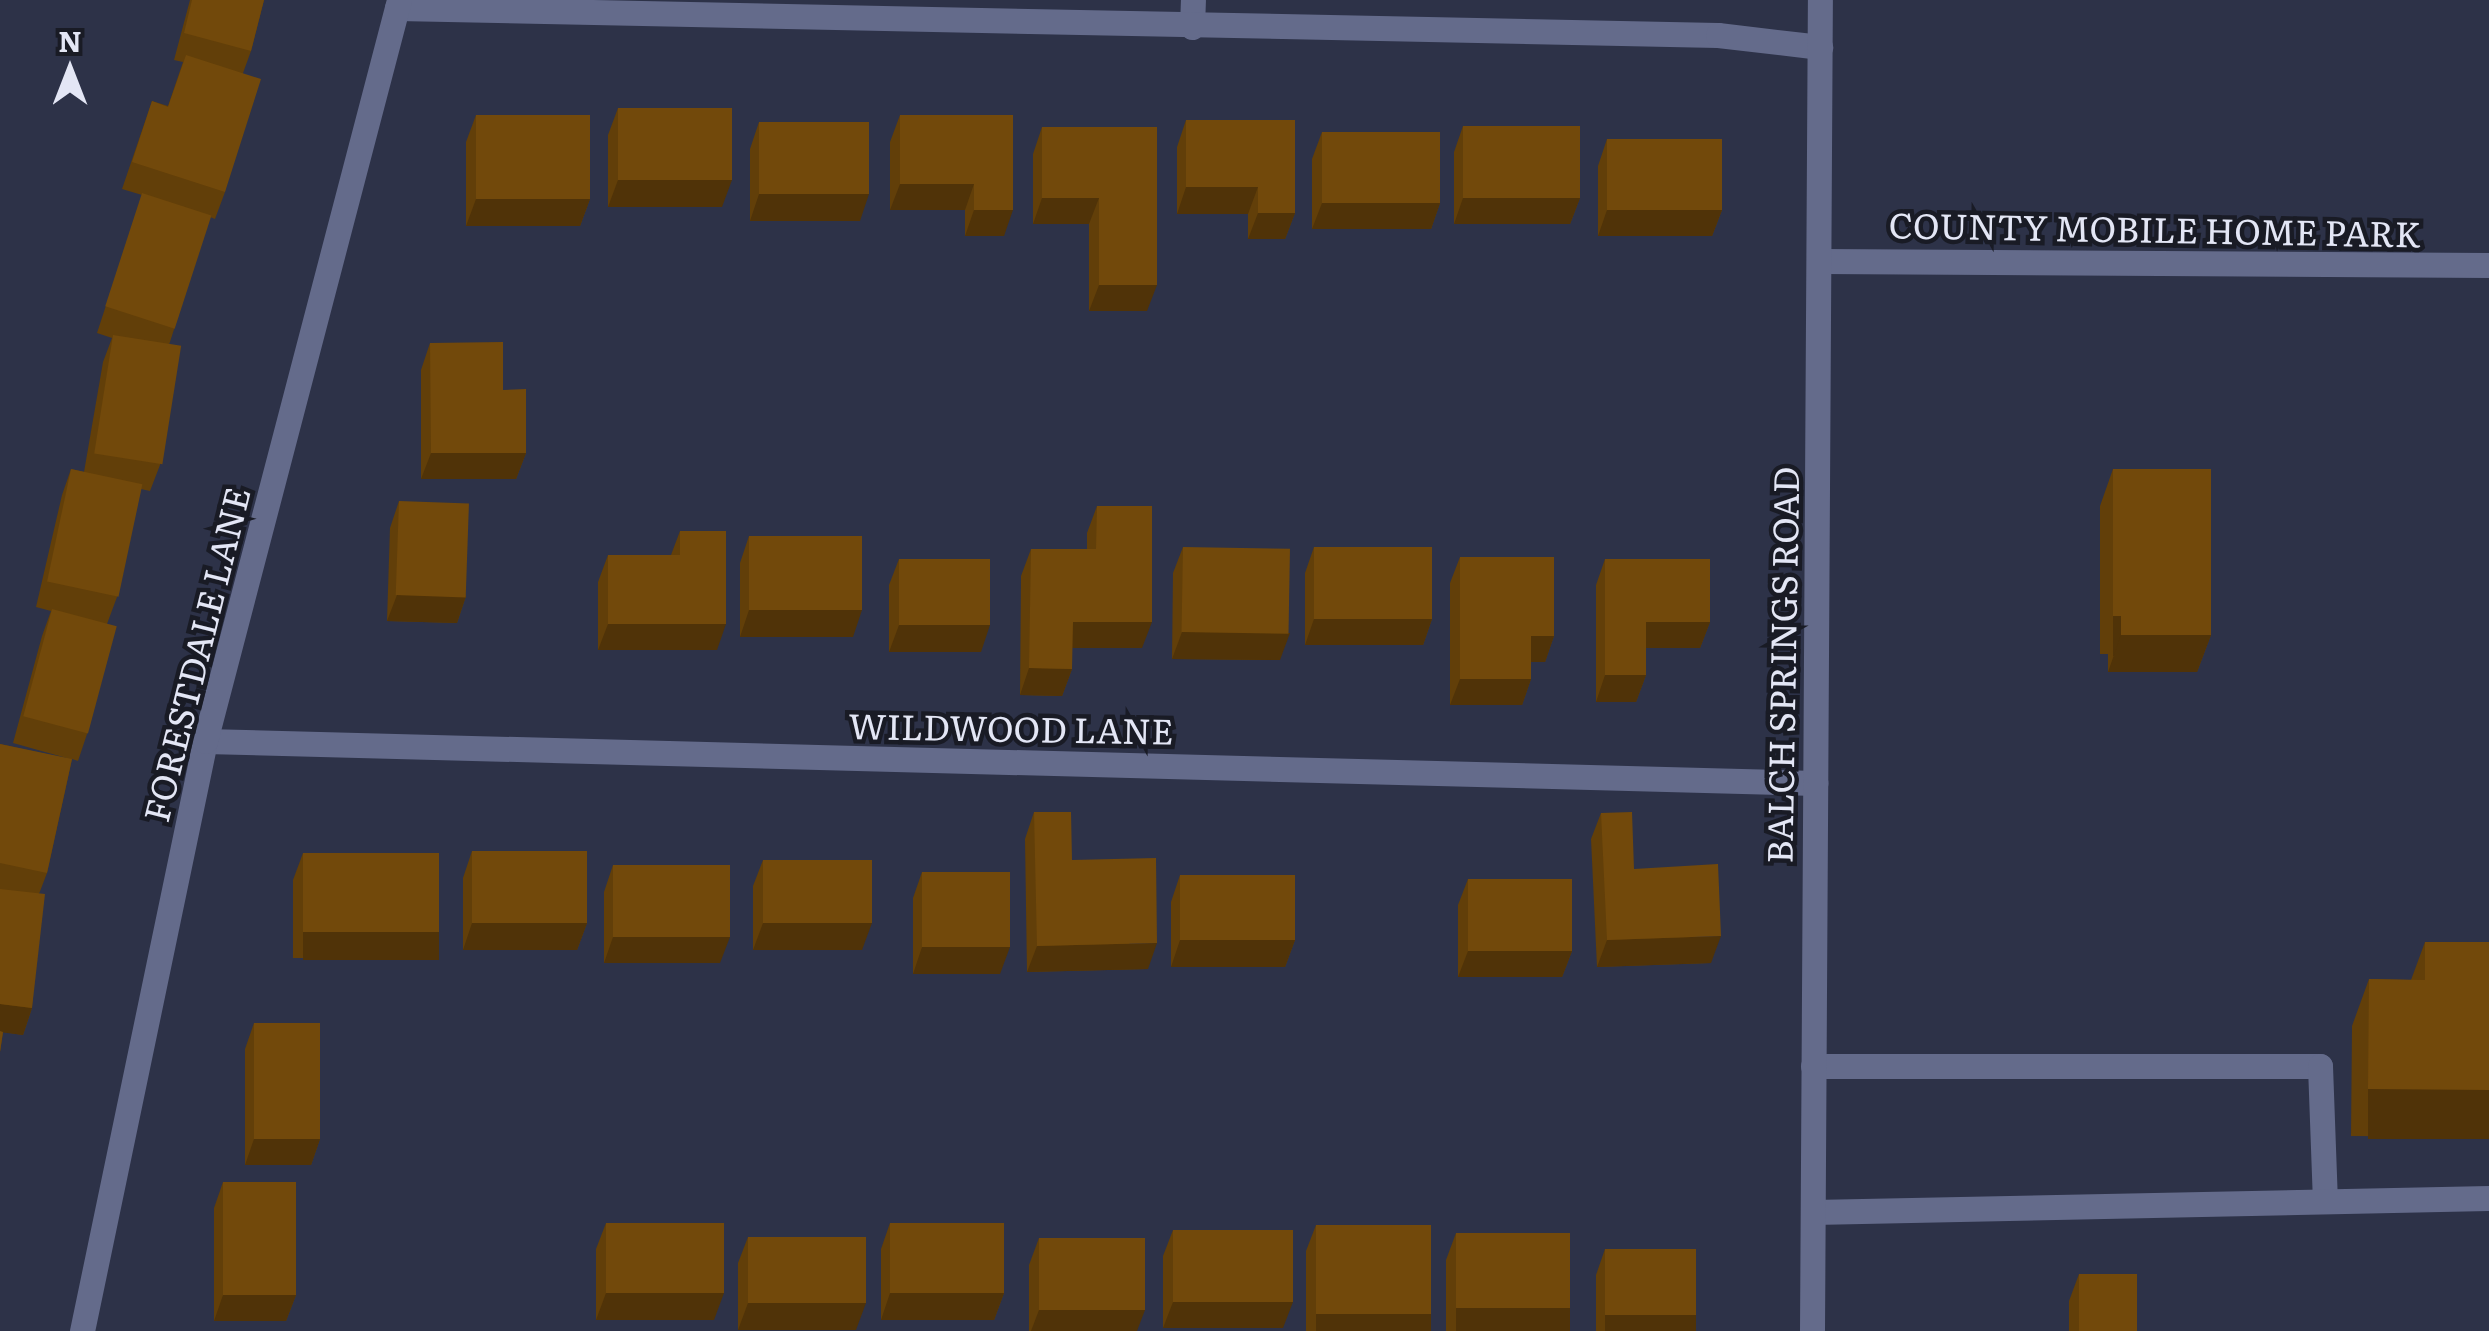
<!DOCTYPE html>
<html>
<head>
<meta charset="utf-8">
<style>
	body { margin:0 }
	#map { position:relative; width:2489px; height:1331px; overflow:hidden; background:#2d3248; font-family:Literata,serif }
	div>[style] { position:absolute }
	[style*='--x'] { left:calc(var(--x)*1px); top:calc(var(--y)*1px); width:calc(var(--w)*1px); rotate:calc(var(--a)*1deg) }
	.service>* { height:25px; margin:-12.5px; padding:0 12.5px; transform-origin:12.5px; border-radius:12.5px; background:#646b8b }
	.minor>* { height:25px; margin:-12.5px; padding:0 12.5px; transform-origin:12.5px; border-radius:12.5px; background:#646b8b }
	.tertiary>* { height:25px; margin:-12.5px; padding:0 12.5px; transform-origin:12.5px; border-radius:12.5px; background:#646b8b }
	.wall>* { inset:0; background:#623f09 }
	.shaded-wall>* { inset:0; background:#503308; transform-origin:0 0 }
	.building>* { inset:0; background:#72490b; transform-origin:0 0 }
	span { translate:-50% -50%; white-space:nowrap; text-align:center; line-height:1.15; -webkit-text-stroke:9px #191b25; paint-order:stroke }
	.street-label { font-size:35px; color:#e3e6f5 }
	.north { position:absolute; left:20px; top:20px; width:100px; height:100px; -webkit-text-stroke:8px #191b25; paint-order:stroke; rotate:0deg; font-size:28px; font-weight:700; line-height:40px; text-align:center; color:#e3e6f5 }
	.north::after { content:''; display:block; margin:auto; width:35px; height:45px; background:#e3e6f5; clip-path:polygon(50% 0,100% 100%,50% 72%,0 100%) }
</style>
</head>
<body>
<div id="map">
	<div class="service">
		<i style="--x:1192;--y:27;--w:27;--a:-88"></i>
		<i style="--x:1813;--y:1066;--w:507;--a:0"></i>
		<i style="--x:2320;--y:1066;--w:134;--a:87.9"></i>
		<i style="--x:1813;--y:1212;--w:676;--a:-1.19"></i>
	</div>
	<div class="minor">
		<i style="--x:397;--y:8;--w:1321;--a:1.17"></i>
		<i style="--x:1718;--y:35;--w:103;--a:6.7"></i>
		<i style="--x:1820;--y:261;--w:669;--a:0.34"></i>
		<i style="--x:205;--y:741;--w:1611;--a:1.49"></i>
		<i style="--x:82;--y:1331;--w:603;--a:-78.22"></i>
		<i style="--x:205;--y:741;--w:766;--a:-75.33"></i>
	</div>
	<div class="tertiary">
		<i style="--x:1812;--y:1331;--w:1331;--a:-89.66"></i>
	</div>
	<div class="wall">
		<i style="clip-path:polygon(190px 0,264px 0,251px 51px,243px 73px,225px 192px,215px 219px,210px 217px,169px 345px,160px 465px,150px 491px,141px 489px,117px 597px,107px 624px,87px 734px,78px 761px,72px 759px,47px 873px,39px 894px,32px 1008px,23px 1035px,3px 1032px,0 1052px,0 744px,70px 759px,13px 743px,42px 636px,51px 611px,36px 607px,62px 495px,71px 469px,84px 472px,103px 362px,112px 338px,97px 333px,142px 195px,122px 189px,152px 101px,168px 106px,183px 62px,174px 60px)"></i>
		<i style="clip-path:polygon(618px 108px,722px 207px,608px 207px,608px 135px)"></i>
		<i style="clip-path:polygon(476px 115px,590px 199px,580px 226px,466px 226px,466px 142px)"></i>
		<i style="clip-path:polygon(900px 115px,1013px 115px,1004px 236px,965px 236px,965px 210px,890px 210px,890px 142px)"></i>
		<i style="clip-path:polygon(1186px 120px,1295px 213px,1285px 239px,1248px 239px,1248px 214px,1177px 214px,1177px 147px)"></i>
		<i style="clip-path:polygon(759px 122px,860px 221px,750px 221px,750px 149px)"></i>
		<i style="clip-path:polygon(1463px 126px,1580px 198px,1570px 224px,1454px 224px,1454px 152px)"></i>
		<i style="clip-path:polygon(1042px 127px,1157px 127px,1147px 311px,1089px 311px,1089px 224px,1033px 224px,1033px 154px)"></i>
		<i style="clip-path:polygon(1322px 132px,1440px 203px,1431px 229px,1312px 229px,1312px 159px)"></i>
		<i style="clip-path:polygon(1607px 139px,1722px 210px,1712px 236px,1598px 236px,1598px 166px)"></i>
		<i style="clip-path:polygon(430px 343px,503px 390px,526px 453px,516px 479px,421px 479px,421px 370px)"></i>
		<i style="clip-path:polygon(2113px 469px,2211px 635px,2197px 672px,2108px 672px,2108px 654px,2100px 654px,2100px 506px)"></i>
		<i style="clip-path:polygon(399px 501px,466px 596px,457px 623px,387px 621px,390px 528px)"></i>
		<i style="clip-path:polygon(1097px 506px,1142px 648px,1072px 648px,1072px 669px,1062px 696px,1020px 695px,1021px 576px,1031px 549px,1087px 549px,1087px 533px)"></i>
		<i style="clip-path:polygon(680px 531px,717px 650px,598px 650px,598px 582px,608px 555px,671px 555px)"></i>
		<i style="clip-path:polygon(749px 536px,853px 637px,740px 637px,740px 563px)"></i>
		<i style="clip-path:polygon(1183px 547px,1280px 660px,1172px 659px,1173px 573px)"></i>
		<i style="clip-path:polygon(1314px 547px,1432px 619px,1423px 645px,1305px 645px,1305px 573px)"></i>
		<i style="clip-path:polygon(1460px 557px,1554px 636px,1545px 662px,1531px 662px,1531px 679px,1522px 705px,1450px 705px,1450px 583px)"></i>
		<i style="clip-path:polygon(899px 559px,981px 652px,889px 652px,889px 585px)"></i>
		<i style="clip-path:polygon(1605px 559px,1710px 622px,1700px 648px,1646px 648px,1646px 675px,1636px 702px,1596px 702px,1596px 585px)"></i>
		<i style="clip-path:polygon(1034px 812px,1148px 969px,1027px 972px,1025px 839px)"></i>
		<i style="clip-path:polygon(1601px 813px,1634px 869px,1711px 963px,1597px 967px,1591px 839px)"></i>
		<i style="clip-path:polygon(472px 851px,587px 923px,577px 950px,463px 950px,463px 878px)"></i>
		<i style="clip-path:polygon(303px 853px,439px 932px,429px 958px,293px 958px,293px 880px)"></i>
		<i style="clip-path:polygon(763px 860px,862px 950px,753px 950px,753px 886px)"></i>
		<i style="clip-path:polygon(613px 865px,720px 963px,604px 963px,604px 892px)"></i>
		<i style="clip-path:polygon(922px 872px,1000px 974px,913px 974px,913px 898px)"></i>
		<i style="clip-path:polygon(1180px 875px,1295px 940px,1285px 967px,1171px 967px,1171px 902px)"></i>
		<i style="clip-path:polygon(1468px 879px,1572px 951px,1562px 977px,1458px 977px,1458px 905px)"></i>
		<i style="clip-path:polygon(2425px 942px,2489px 942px,2489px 1137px,2351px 1136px,2352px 1026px,2369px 979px,2411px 980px)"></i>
		<i style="clip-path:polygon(254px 1023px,320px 1139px,311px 1165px,245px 1165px,245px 1049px)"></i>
		<i style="clip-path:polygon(223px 1182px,296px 1295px,286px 1321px,214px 1321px,214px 1208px)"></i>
		<i style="clip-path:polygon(606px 1223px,714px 1320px,596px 1320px,596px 1249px)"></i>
		<i style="clip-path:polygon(890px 1223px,1004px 1293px,994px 1320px,881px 1320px,881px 1249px)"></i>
		<i style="clip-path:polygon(1316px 1225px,1431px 1314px,1424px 1331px,1306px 1331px,1306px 1251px)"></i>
		<i style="clip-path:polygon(1173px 1230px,1283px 1328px,1163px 1328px,1163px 1256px)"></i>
		<i style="clip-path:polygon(1456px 1233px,1562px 1331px,1446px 1331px,1446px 1260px)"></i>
		<i style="clip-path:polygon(748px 1237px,856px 1330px,738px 1330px,738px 1263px)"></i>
		<i style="clip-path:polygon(1039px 1238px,1137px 1331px,1029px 1331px,1029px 1265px)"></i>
		<i style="clip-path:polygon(1605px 1249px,1691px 1331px,1596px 1331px,1596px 1275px)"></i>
		<i style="clip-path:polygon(2079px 1274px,2137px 1331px,2069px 1331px,2069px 1301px)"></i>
	</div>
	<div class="shaded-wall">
		<i style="clip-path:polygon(618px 180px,732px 180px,722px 207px,608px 207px)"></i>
		<i style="clip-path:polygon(900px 184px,974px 184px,965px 210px,890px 210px)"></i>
		<i style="clip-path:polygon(1186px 187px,1258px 187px,1248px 214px,1177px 214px)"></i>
		<i style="clip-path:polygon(759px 194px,869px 194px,860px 221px,750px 221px)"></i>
		<i style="clip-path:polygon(1042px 198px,1099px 198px,1089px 224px,1033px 224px)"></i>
		<i style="clip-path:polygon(1463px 198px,1580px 198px,1570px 224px,1454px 224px)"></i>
		<i style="clip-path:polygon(476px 199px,590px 199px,580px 226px,466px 226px)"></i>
		<i style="clip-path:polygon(1322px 203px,1440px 203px,1431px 229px,1312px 229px)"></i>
		<i style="clip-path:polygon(974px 210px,1013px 210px,1004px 236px,965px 236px)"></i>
		<i style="clip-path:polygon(1607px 210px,1722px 210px,1712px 236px,1598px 236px)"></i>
		<i style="clip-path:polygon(1258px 213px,1295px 213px,1285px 239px,1248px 239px)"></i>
		<i style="clip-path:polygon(1099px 285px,1157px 285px,1147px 311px,1089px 311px)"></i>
		<i style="clip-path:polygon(431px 453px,526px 453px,516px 479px,421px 479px)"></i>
		<i style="clip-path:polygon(397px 595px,466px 596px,457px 623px,387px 621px)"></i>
		<i style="clip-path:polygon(749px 610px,862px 610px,853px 637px,740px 637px)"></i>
		<i style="left:2113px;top:616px;width:8px;height:40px"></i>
		<i style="clip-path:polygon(1314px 619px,1432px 619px,1423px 645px,1305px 645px)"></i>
		<i style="clip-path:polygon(1073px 622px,1152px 622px,1142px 648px,1063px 648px)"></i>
		<i style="clip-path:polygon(1646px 622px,1710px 622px,1700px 648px,1636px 648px)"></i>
		<i style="clip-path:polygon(608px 624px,726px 624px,717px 650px,598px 650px)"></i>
		<i style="clip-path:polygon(899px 625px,990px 625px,981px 652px,889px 652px)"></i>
		<i style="clip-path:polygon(1182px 632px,1290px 633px,1280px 660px,1172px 659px)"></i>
		<i style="clip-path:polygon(2121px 635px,2211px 635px,2197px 672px,2108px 672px)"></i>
		<i style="clip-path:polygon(1531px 636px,1554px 636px,1545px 662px,1522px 662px)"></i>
		<i style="clip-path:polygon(1029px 668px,1072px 669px,1062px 696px,1020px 695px)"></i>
		<i style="clip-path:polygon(1605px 675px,1646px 675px,1636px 702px,1596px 702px)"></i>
		<i style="clip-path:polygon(1460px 679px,1531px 679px,1522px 705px,1450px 705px)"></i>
		<i style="clip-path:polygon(472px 923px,587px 923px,577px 950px,463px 950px)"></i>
		<i style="clip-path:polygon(763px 923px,872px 923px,862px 950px,753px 950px)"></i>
		<i style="left:303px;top:932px;width:136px;height:28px"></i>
		<i style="clip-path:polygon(1721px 936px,1711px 963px,1597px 967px,1607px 940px)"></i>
		<i style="clip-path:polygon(613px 937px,730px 937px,720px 963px,604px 963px)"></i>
		<i style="clip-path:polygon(1180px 940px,1295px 940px,1285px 967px,1171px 967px)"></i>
		<i style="clip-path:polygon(1157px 943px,1148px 969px,1027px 972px,1037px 946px)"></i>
		<i style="clip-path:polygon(922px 947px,1010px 947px,1000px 974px,913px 974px)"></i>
		<i style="clip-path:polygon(1468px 951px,1572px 951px,1562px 977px,1458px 977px)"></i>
		<i style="clip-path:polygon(0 1004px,32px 1008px,23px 1035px,0 1032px)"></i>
		<i style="left:2368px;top:1089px;width:121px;height:50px"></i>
		<i style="clip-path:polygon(254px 1139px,320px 1139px,311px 1165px,245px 1165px)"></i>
		<i style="clip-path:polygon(606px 1293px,724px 1293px,714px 1320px,596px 1320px)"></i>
		<i style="clip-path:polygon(890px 1293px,1004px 1293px,994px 1320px,881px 1320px)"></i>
		<i style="clip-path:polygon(223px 1295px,296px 1295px,286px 1321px,214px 1321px)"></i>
		<i style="clip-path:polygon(1173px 1302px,1293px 1302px,1283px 1328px,1163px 1328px)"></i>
		<i style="clip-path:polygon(748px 1303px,866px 1303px,856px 1330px,738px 1330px)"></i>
		<i style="left:1456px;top:1308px;width:114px;height:24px"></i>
		<i style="clip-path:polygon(1039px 1310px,1145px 1310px,1137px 1331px,1031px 1331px)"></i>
		<i style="left:1316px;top:1314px;width:115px;height:18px"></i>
		<i style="left:1605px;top:1315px;width:91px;height:17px"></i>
	</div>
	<div class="building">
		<i style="clip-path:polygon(192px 0,264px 0,251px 51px,184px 33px)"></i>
		<i style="clip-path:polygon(186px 55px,261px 79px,225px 192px,132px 162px,152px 101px,168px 107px)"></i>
		<i style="left:618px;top:108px;width:114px;height:72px"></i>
		<i style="left:476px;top:115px;width:114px;height:84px"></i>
		<i style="clip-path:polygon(900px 115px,1013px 115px,1013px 210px,974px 210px,974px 184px,900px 184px)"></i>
		<i style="clip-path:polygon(1186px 120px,1295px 120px,1295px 213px,1258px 213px,1258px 187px,1186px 187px)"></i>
		<i style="left:759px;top:122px;width:110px;height:72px"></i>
		<i style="left:1463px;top:126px;width:117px;height:72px"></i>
		<i style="clip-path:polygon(1042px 127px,1157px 127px,1157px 285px,1099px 285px,1099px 198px,1042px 198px)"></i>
		<i style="left:1322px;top:132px;width:118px;height:71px"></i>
		<i style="left:1607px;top:139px;width:115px;height:71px"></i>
		<i style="left:142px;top:193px;width:73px;height:119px;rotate:18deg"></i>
		<i style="left:113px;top:335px;width:69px;height:120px;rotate:9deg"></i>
		<i style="clip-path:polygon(503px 342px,503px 390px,526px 389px,526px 453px,431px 453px,430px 343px)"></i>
		<i style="left:71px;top:469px;width:73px;height:115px;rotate:12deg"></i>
		<i style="clip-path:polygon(2113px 469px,2211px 469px,2211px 635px,2121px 635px,2121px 616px,2113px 616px)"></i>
		<i style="left:399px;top:501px;width:70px;height:94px;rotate:2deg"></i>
		<i style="clip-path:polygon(1097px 506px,1152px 506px,1152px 622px,1073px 622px,1072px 669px,1029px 668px,1031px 549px,1096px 549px)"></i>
		<i style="clip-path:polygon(680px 531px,726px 531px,726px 624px,608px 624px,608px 555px,680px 555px)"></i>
		<i style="left:749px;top:536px;width:113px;height:74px"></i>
		<i style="left:1183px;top:547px;width:107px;height:85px;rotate:1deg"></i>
		<i style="left:1314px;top:547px;width:118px;height:72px"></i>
		<i style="clip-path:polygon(1460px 557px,1554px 557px,1554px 636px,1531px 636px,1531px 679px,1460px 679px)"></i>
		<i style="left:899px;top:559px;width:91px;height:66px"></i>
		<i style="clip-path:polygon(1605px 559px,1710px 559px,1710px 622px,1646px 622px,1646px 675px,1605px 675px)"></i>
		<i style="left:52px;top:609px;width:67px;height:111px;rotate:15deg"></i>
		<i style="clip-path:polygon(0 744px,72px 759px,47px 873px,0 863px)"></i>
		<i style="clip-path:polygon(1034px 812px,1071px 812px,1072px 860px,1156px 858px,1157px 943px,1037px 946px)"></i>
		<i style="clip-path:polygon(1632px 812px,1634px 869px,1718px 864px,1721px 936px,1607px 940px,1601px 813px)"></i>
		<i style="left:472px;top:851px;width:115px;height:72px"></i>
		<i style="left:303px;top:853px;width:136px;height:79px"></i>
		<i style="left:763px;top:860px;width:109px;height:63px"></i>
		<i style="left:613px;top:865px;width:117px;height:72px"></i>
		<i style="left:922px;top:872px;width:88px;height:75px"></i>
		<i style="left:1180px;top:875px;width:115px;height:65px"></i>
		<i style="left:1468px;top:879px;width:104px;height:72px"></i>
		<i style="clip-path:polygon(0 889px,45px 894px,32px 1008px,0 1004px)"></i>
		<i style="clip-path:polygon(2425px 942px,2489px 942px,2489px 1090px,2368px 1089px,2369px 979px,2425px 980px)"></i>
		<i style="left:254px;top:1023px;width:66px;height:116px"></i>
		<i style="clip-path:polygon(0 1031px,3px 1032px,0 1052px)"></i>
		<i style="left:223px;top:1182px;width:73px;height:113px"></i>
		<i style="left:606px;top:1223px;width:118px;height:70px"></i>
		<i style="left:890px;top:1223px;width:114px;height:70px"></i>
		<i style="left:1316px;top:1225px;width:115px;height:89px"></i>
		<i style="left:1173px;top:1230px;width:120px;height:72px"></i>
		<i style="left:1456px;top:1233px;width:114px;height:75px"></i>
		<i style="left:748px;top:1237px;width:118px;height:66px"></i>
		<i style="left:1039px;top:1238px;width:106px;height:72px"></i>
		<i style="left:1605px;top:1249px;width:91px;height:66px"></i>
		<i style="left:2079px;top:1274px;width:58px;height:57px"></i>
	</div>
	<div class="street-label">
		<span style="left:2155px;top:228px;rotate:1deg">COUNTY MOBILE HOME PARK</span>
		<span style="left:195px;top:654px;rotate:-76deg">FORESTDALE LANE</span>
		<span style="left:1781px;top:665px;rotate:-89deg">BALCH SPRINGS ROAD</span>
		<span style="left:1011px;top:727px;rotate:1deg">WILDWOOD LANE</span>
	</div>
	<div class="north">N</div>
</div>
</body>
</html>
